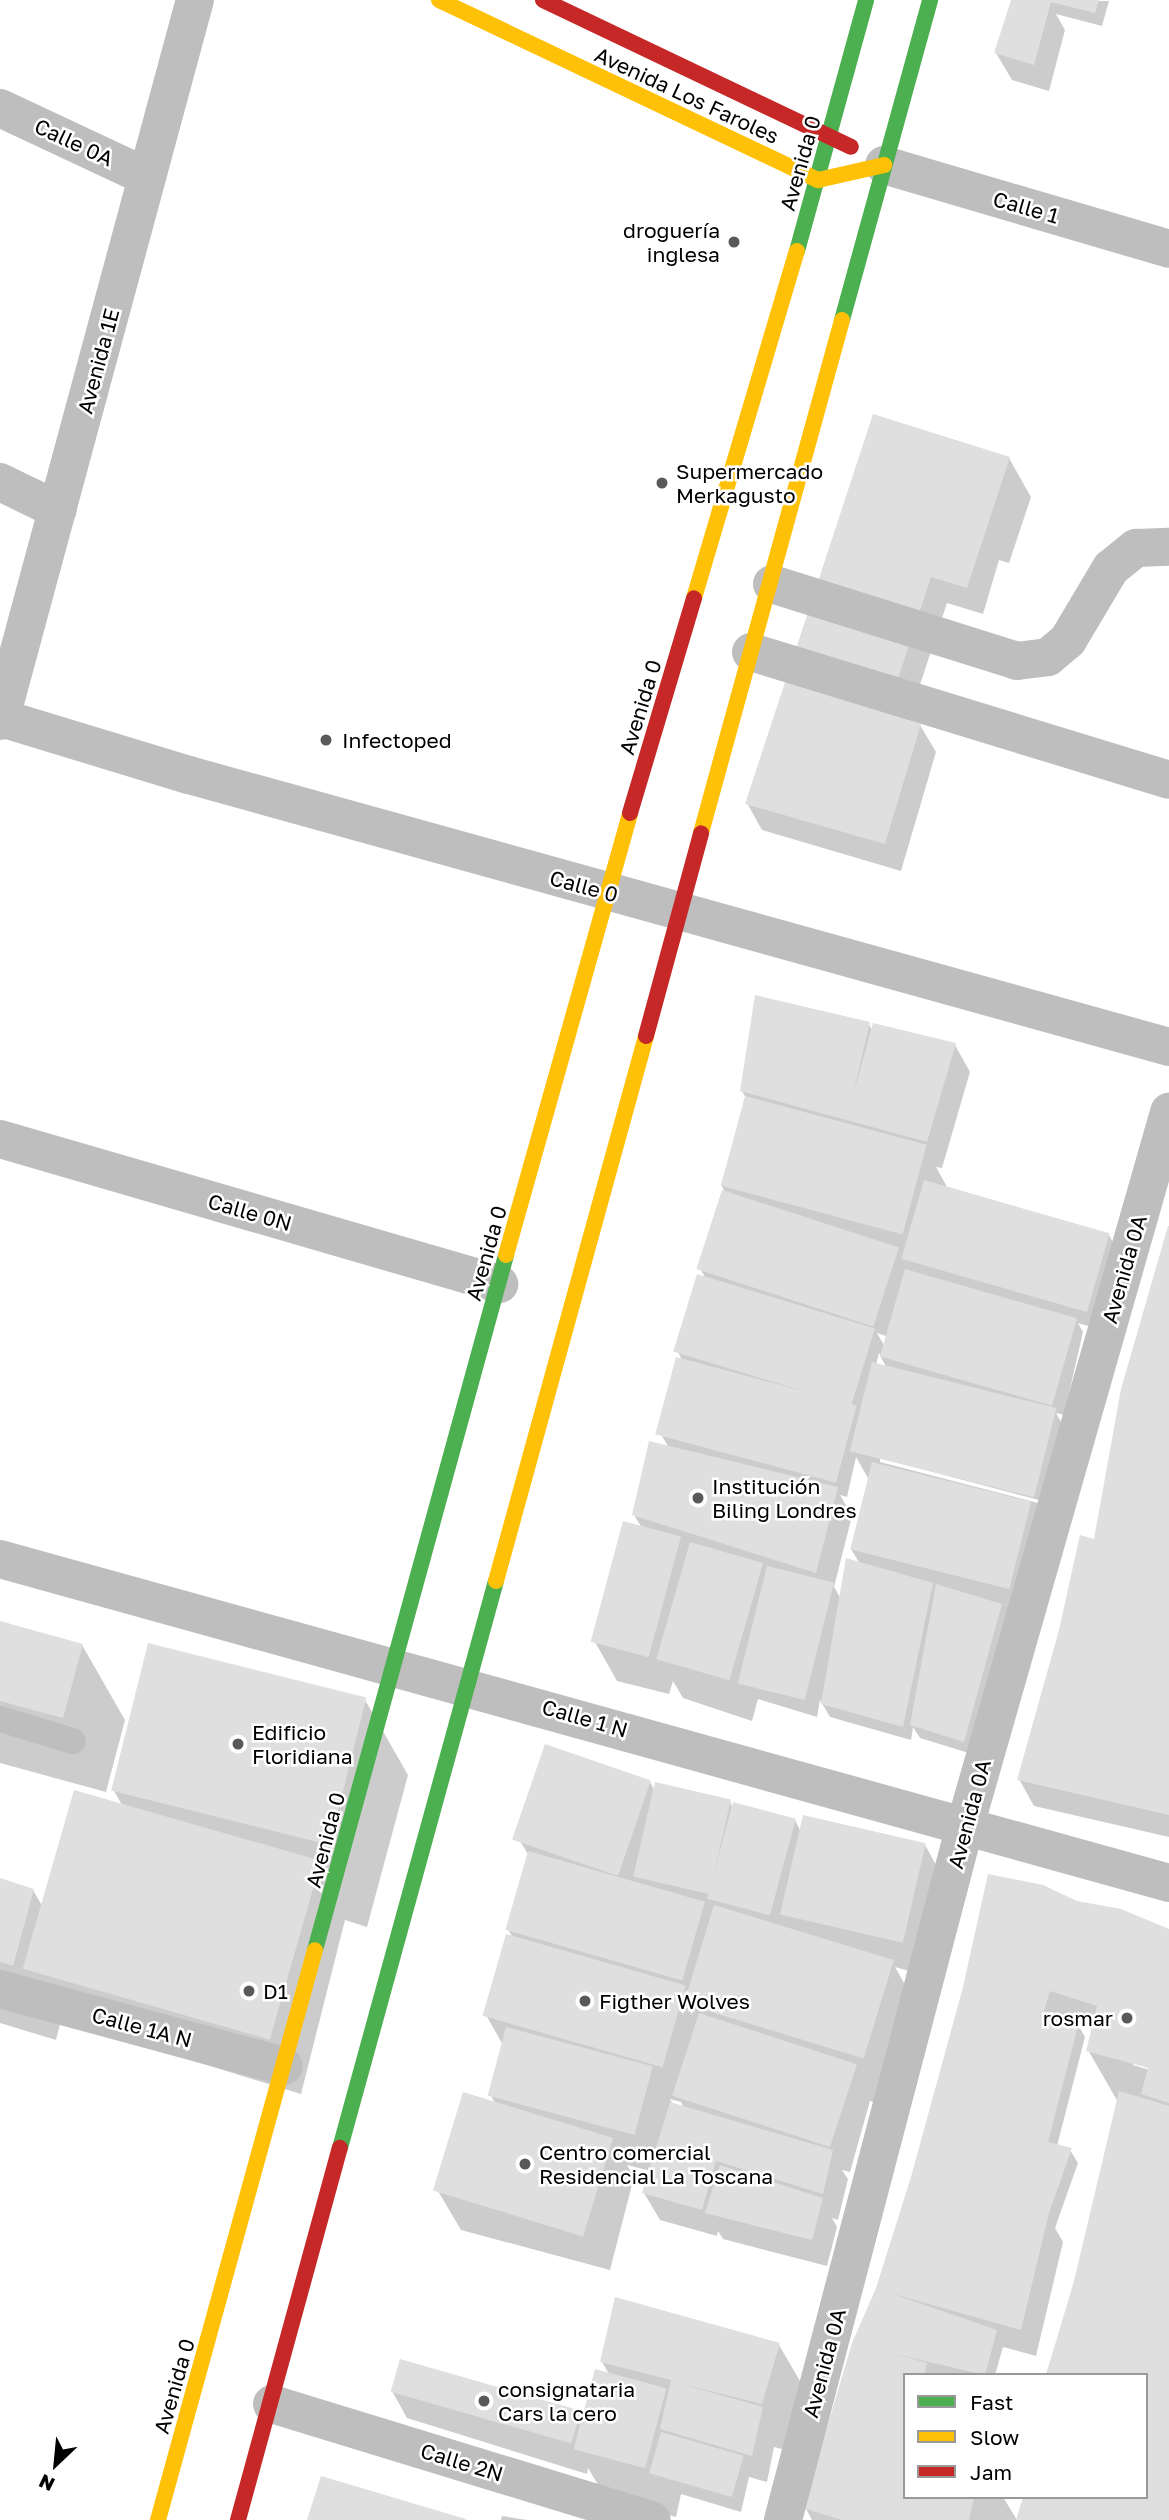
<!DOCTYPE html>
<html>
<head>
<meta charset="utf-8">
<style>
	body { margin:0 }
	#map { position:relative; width:1169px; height:2520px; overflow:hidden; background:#fff; font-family:"Golos Text",sans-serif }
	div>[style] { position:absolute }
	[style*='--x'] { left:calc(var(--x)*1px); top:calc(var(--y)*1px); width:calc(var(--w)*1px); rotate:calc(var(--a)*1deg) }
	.shadow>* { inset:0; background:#0003 }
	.building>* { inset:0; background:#dfdfdf; transform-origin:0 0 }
	.lane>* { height:26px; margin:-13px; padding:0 13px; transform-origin:13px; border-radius:13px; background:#bebebe }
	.street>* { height:38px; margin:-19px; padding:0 19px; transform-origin:19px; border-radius:19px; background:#bebebe }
	.fast>* { height:16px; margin:-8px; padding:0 8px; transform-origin:8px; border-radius:8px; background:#4caf50 }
	.slow>* { height:16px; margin:-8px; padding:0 8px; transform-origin:8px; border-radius:8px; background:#ffc107 }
	.jam>* { height:16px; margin:-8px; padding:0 8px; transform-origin:8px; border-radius:8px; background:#c62828 }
	.dots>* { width:19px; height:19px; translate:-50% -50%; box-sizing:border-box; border:4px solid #fff; border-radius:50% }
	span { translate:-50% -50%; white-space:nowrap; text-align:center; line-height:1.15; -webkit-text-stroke:5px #fff; paint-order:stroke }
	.street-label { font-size:21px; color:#000 }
	.poi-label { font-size:21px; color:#000 }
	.right { translate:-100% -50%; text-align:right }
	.left { translate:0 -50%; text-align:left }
	.legend { position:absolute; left:903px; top:2373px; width:245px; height:126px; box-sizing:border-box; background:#fff; border:2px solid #999; margin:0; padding:9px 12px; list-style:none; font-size:21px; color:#000 }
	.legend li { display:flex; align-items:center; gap:14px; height:35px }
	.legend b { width:35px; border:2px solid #999 }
	.north { position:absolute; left:21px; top:2429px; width:70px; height:70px; -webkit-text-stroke:5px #fff; paint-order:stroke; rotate:206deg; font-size:19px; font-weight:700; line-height:28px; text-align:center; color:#000 }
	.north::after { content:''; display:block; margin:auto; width:24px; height:32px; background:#000; clip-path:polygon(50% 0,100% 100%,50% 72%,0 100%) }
</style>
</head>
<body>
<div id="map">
	<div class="shadow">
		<i style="clip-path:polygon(1012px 0,1109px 1px,1102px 26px,1056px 14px,1065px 30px,1049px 91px,1012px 80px,996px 53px)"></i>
		<i style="clip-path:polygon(1009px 458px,1031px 497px,1009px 563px,999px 560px,983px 614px,947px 603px,908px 721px,920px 725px,936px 752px,901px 871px,762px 830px,747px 803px)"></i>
		<i style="clip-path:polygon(evenodd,868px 1023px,872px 1030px,955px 1045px,970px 1072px,942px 1168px,936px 1167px,947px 1187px,1109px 1235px,1116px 1248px,1091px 1327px,1078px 1323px,1083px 1332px,1064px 1415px,1056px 1413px,1077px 1450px,972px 1754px,920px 1738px,913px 1727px,911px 1740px,830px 1717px,820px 1700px,817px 1717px,758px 1699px,752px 1721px,683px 1698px,673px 1681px,669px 1694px,617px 1681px,595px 1642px,642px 1528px,634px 1515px,669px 1448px,662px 1436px,682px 1360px,678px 1352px,706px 1279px,701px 1270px,726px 1194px,721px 1185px,746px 1098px,742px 1091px,868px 1023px,877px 1333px,886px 1336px,884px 1345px,877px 1333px,868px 1023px,879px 1353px,884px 1363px,887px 1368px,876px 1365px,879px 1353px,868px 1023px,856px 1457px,869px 1480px,851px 1549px,860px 1564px,841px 1599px,834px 1587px,852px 1516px,840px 1495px,847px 1497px,856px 1457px,868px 1023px,880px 1458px,1039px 1500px,1038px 1503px,880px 1462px,880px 1458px)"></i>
		<i style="clip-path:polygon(1169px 1226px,1169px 1837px,1034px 1806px,1019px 1779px,1096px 1541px,1123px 1389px)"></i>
		<i style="clip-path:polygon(0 1623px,82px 1645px,125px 1720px,106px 1792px,0 1763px)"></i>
		<i style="clip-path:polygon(365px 1700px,408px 1775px,367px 1927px,345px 1920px,301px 2094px,61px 2020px,56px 2040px,0 2023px,0 1880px,33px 1890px,45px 1911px,122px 1805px,113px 1789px)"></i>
		<i style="clip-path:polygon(evenodd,650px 1782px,655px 1791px,730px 1802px,733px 1809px,795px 1820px,800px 1830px,925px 1845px,940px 1872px,913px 1972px,895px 1967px,920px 2011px,892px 2108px,870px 2101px,850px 2172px,842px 2170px,848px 2179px,838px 2220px,832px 2218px,837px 2227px,827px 2266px,723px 2239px,718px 2231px,717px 2236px,660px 2220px,644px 2193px,651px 2171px,627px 2165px,634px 2177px,610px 2270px,461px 2230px,438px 2191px,495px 2103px,491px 2096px,503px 2045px,486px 2015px,513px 1938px,508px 1929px,529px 1856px,520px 1841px,650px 1782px,670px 2099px,681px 2102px,684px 2108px,673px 2105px,670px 2099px)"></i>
		<i style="clip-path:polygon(evenodd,1077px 1903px,1169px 1931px,1169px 2520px,1018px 2520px,1146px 2497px,1146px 2375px,1046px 2375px,1076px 2282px,1118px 2102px,1088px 2050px,1094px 2026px,1076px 2021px,1085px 2037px,1057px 2146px,1070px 2150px,1078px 2163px,1055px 2228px,1063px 2242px,1036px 2356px,1003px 2347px,995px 2375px,905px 2375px,905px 2497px,1003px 2497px,1017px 2520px,812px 2520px,805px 2507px,854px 2344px,1077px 1903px,1133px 2062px,1157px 2068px,1156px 2072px,1133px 2065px,1133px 2062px)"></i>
		<i style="clip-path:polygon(779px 2345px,807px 2393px,789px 2451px,774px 2447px,767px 2482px,749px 2477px,741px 2512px,681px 2494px,676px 2517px,606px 2498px,588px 2468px,587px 2474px,407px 2418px,392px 2391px,580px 2412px,585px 2420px,609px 2374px,602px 2362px)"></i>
		<i style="clip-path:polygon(502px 2516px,527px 2520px,501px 2520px)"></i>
	</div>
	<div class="building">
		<i style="clip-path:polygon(1011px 0,1099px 0,1095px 13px,1051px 2px,1034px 65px,994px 53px)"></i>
		<i style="clip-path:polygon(873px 414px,1010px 457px,967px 588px,931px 577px,887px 713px,921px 724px,885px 844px,745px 804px)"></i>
		<i style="clip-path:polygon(755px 995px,870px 1022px,853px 1095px,873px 1023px,956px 1043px,927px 1142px,740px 1091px)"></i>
		<i style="left:745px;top:1096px;width:188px;height:93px;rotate:15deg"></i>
		<i style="left:924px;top:1180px;width:193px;height:82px;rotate:16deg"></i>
		<i style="left:722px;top:1190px;width:186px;height:83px;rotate:18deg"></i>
		<i style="clip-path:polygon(1168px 1226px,1169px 1226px,1169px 1815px,1017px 1780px,1059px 1630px,1080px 1535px,1094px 1539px,1121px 1389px)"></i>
		<i style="left:905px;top:1269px;width:179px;height:91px;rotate:16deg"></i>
		<i style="left:697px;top:1274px;width:186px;height:81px;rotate:17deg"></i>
		<i style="left:676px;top:1357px;width:187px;height:80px;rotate:15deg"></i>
		<i style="left:872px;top:1362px;width:190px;height:92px;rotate:14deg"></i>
		<i style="clip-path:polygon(649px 1441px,838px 1487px,816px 1573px,632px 1515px)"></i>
		<i style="left:872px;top:1462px;width:164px;height:90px;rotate:14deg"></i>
		<i style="left:623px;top:1521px;width:60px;height:125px;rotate:15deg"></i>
		<i style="left:690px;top:1542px;width:76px;height:122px;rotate:16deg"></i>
		<i style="clip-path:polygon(846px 1558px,933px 1583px,903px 1727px,821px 1704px)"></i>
		<i style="left:767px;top:1566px;width:69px;height:121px;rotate:14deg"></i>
		<i style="clip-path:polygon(936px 1584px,1002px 1604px,964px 1742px,910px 1725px)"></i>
		<i style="clip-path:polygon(0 1621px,83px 1644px,63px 1718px,0 1701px)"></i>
		<i style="left:148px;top:1643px;width:225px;height:152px;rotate:14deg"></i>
		<i style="left:545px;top:1744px;width:112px;height:101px;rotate:19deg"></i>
		<i style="left:655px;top:1782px;width:78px;height:97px;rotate:13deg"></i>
		<i style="left:74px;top:1790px;width:257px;height:186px;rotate:16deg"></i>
		<i style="left:733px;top:1802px;width:65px;height:100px;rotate:15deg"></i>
		<i style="left:803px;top:1815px;width:126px;height:102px;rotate:13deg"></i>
		<i style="left:528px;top:1851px;width:184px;height:82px;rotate:16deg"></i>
		<i style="clip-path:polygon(988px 1874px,1043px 1885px,1077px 1901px,1121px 1909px,1169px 1929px,1169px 2103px,1141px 2094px,1148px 2068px,1086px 2051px,1097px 2006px,1050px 1991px,1044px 2011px,1079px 2022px,1048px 2142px,1072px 2148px,1049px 2213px,1021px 2330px,890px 2293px,997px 2330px,985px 2375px,895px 2354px,927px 2363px,924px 2375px,905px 2375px,905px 2497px,974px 2497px,969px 2520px,842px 2520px,803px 2508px,852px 2343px,876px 2288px,911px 2177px,963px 1987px)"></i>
		<i style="clip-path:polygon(0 1878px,34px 1889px,13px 1966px,0 1962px)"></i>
		<i style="left:714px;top:1905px;width:188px;height:103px;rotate:17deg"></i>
		<i style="left:506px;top:1934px;width:187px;height:85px;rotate:16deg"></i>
		<i style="left:699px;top:2013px;width:166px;height:87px;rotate:18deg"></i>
		<i style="left:506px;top:2027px;width:152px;height:71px;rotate:15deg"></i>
		<i style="clip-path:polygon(1119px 2091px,1169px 2106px,1169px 2520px,1016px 2520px,1023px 2497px,1146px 2497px,1146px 2375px,1046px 2375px,1074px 2281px)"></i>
		<i style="left:463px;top:2092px;width:157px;height:103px;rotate:17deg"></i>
		<i style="clip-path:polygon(670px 2102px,833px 2150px,823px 2194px,716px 2161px,702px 2210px,642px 2193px)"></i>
		<i style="clip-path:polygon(720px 2165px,823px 2198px,812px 2240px,705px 2213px)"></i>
		<i style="clip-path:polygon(615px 2297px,780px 2343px,762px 2404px,678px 2383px,763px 2407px,752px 2456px,660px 2429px,671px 2380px,600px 2362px)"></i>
		<i style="left:400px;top:2359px;width:188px;height:34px;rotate:16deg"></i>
		<i style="left:595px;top:2369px;width:74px;height:83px;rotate:15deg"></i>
		<i style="left:661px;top:2432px;width:86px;height:43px;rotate:16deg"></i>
		<i style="clip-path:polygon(321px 2476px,466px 2519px,466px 2520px,307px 2520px)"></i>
	</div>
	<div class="lane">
		<i style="--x:0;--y:1719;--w:76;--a:16.8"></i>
	</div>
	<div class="street">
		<i style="--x:0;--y:108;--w:162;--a:25.1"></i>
		<i style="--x:884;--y:165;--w:297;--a:16.4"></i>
		<i style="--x:0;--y:482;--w:64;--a:25.8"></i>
		<i style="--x:772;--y:584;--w:257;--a:17.4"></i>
		<i style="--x:1017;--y:661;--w:31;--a:-7"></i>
		<i style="--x:1048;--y:657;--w:26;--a:-40"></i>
		<i style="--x:1068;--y:640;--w:84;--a:-59.2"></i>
		<i style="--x:1111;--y:568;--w:32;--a:-39"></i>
		<i style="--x:1136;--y:548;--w:33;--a:-2"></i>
		<i style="--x:751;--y:652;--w:437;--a:17"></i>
		<i style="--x:1;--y:718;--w:196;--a:16.9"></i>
		<i style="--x:189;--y:775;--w:1017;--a:15.51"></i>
		<i style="--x:0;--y:721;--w:747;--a:-74.87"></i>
		<i style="--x:0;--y:1139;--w:520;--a:16.2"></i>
		<i style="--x:0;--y:1559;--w:1213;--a:15.49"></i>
		<i style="--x:0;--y:1989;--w:294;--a:15.2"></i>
		<i style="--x:272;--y:2404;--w:397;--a:17"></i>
		<i style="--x:783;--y:2520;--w:717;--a:-75.31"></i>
		<i style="--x:965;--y:1826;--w:743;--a:-74.05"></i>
	</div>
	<div class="fast">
		<i style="--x:797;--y:251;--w:260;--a:-74.6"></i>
		<i style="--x:842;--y:320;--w:332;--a:-74.6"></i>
		<i style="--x:315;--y:1950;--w:721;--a:-74.63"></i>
		<i style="--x:340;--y:2148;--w:588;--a:-74.62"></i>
	</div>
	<div class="slow">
		<i style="--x:439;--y:0;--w:420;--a:25.4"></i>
		<i style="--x:818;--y:180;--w:68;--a:-12.8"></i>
		<i style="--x:694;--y:598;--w:362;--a:-73.5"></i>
		<i style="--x:701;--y:833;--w:532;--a:-74.63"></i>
		<i style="--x:506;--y:1255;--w:459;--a:-74.3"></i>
		<i style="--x:496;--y:1581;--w:565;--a:-74.61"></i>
		<i style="--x:158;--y:2520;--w:591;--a:-74.6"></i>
	</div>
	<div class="jam">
		<i style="--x:543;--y:0;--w:341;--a:25.5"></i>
		<i style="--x:630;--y:813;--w:224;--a:-73.4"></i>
		<i style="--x:646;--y:1036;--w:210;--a:-74.8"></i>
		<i style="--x:238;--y:2520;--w:386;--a:-74.7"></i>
	</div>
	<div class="dots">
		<i style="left:734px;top:242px;background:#595959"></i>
		<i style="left:662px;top:483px;background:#595959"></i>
		<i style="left:326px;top:740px;background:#595959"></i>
		<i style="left:698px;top:1498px;background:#595959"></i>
		<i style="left:238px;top:1744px;background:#595959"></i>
		<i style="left:249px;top:1991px;background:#595959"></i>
		<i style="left:585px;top:2001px;background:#595959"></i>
		<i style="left:1127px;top:2018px;background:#595959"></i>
		<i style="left:525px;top:2164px;background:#595959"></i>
		<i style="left:484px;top:2401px;background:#595959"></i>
	</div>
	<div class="street-label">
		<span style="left:687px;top:95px;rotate:25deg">Avenida Los Faroles</span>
		<span style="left:74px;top:142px;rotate:25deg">Calle 0A</span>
		<span style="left:800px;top:163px;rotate:-74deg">Avenida 0</span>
		<span style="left:1026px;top:207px;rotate:16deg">Calle 1</span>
		<span style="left:98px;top:361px;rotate:-75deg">Avenida 1E</span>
		<span style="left:640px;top:707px;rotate:-73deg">Avenida 0</span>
		<span style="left:584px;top:886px;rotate:15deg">Calle 0</span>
		<span style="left:250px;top:1212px;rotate:16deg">Calle 0N</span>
		<span style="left:486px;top:1253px;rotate:-74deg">Avenida 0</span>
		<span style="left:1124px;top:1269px;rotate:-74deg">Avenida 0A</span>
		<span style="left:585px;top:1718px;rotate:16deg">Calle 1 N</span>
		<span style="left:969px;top:1814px;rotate:-75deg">Avenida 0A</span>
		<span style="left:325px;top:1840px;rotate:-75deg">Avenida 0</span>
		<span style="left:142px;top:2027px;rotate:15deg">Calle 1A N</span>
		<span style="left:824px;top:2363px;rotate:-75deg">Avenida 0A</span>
		<span style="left:174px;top:2386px;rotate:-74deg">Avenida 0</span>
		<span style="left:462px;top:2462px;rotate:17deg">Calle 2N</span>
	</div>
	<div class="poi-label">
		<span class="right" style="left:720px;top:242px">droguería<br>inglesa</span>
		<span class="left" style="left:676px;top:483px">Supermercado<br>Merkagusto</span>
		<span class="left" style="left:342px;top:740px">Infectoped</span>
		<span class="left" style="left:712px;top:1498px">Institución<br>Biling Londres</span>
		<span class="left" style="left:252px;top:1744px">Edificio<br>Floridiana</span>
		<span class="left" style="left:263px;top:1991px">D1</span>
		<span class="left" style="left:599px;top:2001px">Figther Wolves</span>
		<span class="right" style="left:1113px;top:2018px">rosmar</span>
		<span class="left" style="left:539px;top:2164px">Centro comercial<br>Residencial La Toscana</span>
		<span class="left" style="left:498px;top:2401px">consignataria<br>Cars la cero</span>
	</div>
	<ul class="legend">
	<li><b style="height:9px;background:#4caf50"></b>Fast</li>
	<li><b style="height:9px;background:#ffc107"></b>Slow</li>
	<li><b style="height:9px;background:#c62828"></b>Jam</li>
	</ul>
	<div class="north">N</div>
</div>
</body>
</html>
